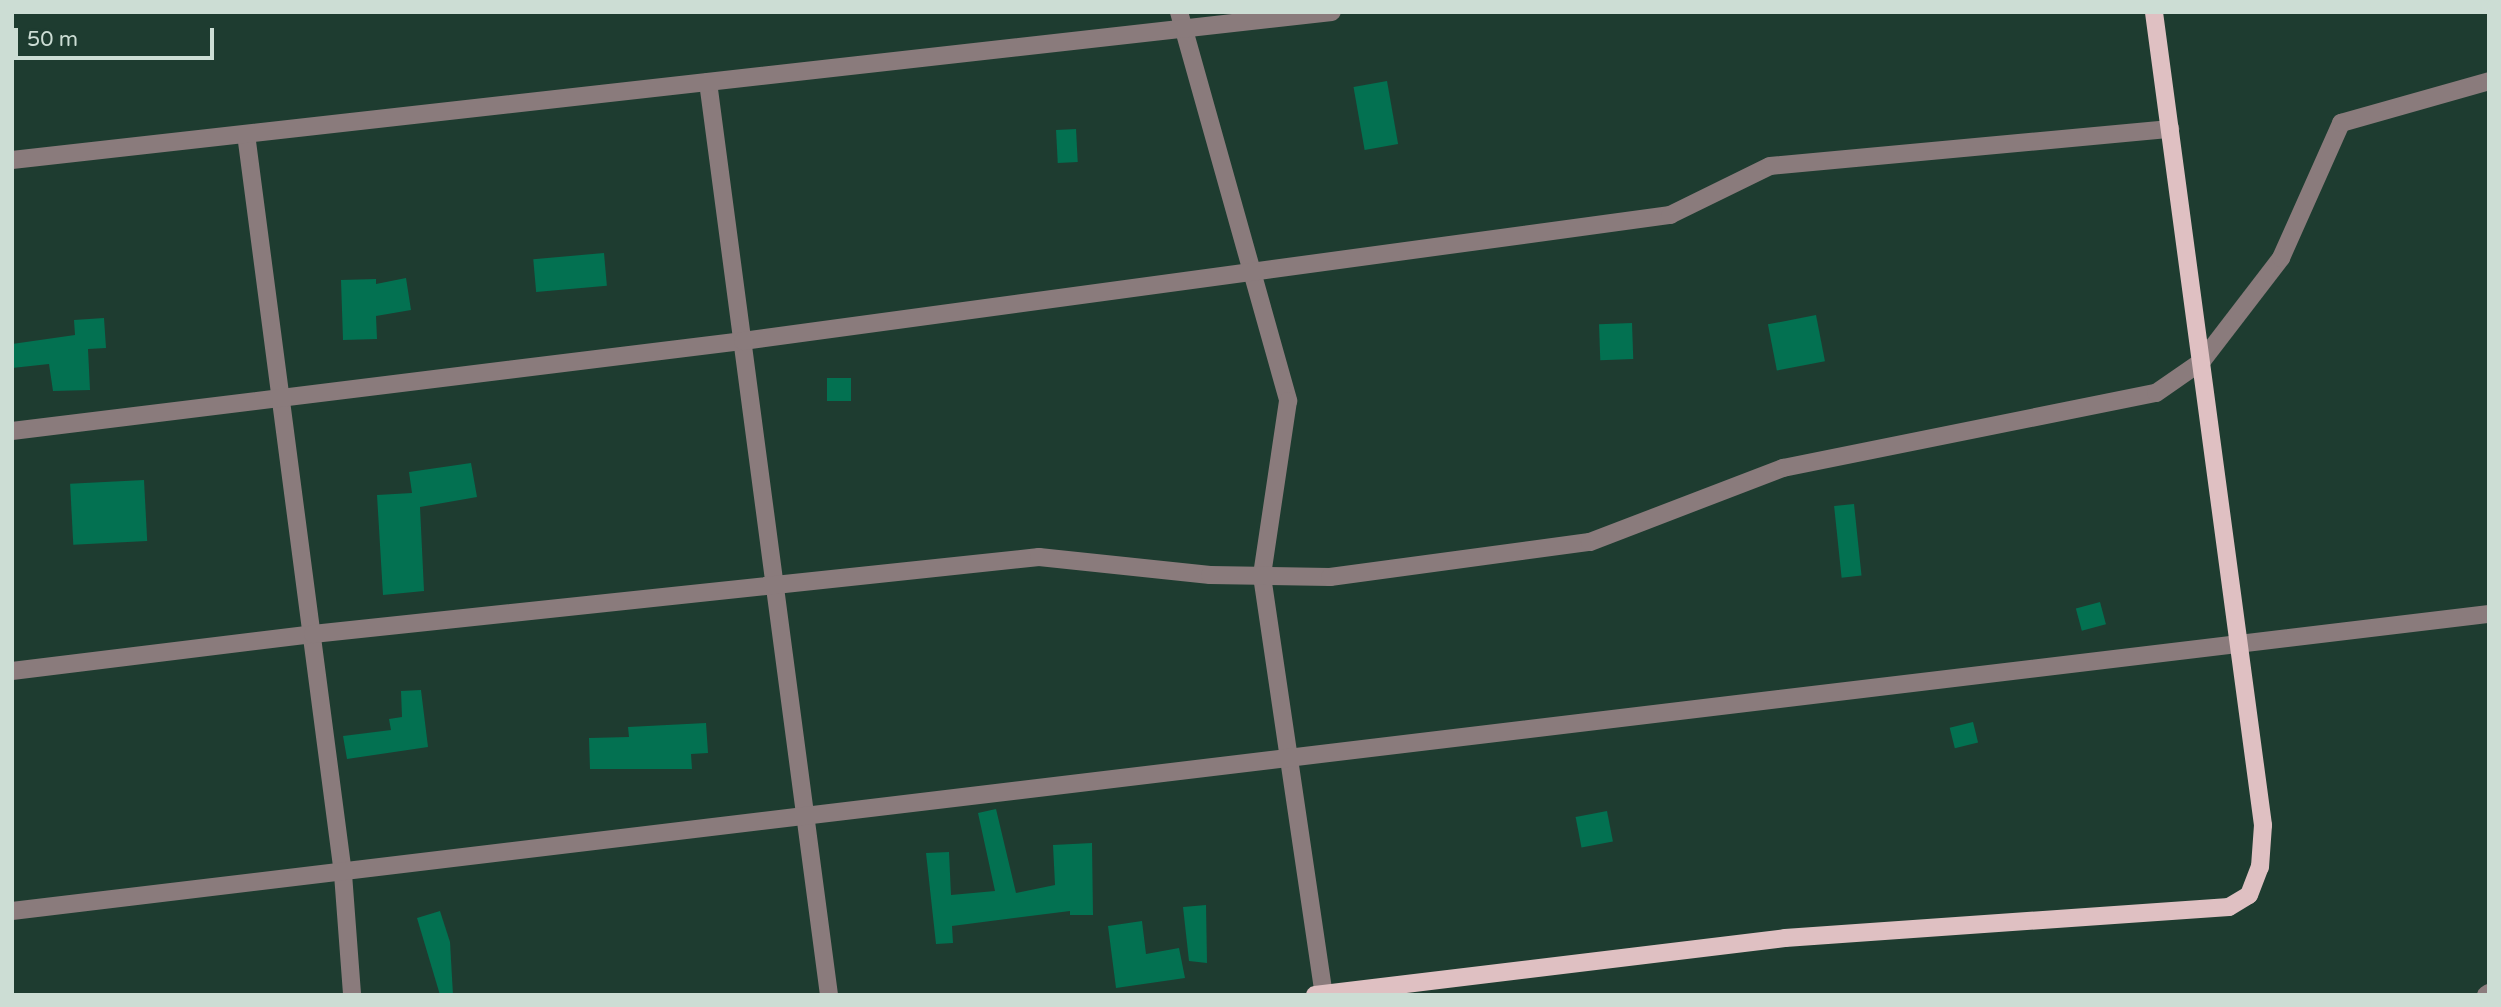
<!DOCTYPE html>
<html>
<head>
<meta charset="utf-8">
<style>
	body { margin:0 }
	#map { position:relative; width:2501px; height:1007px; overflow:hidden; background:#1e3c30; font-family:"Varela Round",sans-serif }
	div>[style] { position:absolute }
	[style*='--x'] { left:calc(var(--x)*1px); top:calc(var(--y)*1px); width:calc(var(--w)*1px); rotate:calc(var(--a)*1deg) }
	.building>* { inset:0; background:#037151; transform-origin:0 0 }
	.minor>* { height:18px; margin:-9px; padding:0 9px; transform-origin:9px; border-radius:9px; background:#8a7b7c }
	.major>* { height:18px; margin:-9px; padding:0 9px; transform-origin:9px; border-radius:9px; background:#dfc0c2 }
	span { translate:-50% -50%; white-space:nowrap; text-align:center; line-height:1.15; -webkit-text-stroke:5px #1e3c30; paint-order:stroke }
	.frame { position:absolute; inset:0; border:14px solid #ccddd4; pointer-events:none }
	.scale { position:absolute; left:14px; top:28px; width:200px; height:32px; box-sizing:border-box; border:4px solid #ccddd4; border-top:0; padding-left:9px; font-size:21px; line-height:24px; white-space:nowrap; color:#ccddd4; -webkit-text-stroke:5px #1e3c30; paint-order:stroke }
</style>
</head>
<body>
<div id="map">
	<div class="building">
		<i style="left:1387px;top:81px;width:64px;height:34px;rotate:80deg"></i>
		<i style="left:1076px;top:129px;width:33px;height:20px;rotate:87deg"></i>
		<i style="left:604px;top:253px;width:33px;height:71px;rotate:85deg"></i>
		<i style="clip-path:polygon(406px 278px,411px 310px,376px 316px,377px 339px,343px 340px,341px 280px,376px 279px,376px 284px)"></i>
		<i style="left:1816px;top:315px;width:47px;height:49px;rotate:79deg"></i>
		<i style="clip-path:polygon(104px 318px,106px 348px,88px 349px,90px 390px,53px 391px,49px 364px,12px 368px,12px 344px,75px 335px,74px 320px)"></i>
		<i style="left:1632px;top:323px;width:36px;height:33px;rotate:88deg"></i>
		<i style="left:827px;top:378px;width:24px;height:23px"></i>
		<i style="clip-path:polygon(471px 463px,477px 497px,420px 507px,424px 591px,383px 595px,377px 495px,412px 493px,409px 472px)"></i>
		<i style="left:144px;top:480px;width:61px;height:74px;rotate:87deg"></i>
		<i style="left:1854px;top:504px;width:72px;height:20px;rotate:84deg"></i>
		<i style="left:2100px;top:602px;width:23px;height:25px;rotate:75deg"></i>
		<i style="clip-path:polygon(421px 690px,428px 747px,347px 759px,343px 736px,391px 730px,389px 719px,402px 717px,401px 691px)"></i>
		<i style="left:1973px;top:722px;width:21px;height:24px;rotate:76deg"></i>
		<i style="clip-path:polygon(706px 723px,708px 753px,691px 754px,692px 769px,590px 769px,589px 738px,629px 737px,628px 727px)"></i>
		<i style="clip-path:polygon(996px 809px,1016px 893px,1055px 885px,1053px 845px,1092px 843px,1093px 915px,1070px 915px,1070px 911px,952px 926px,953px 943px,936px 944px,926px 853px,949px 852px,951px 895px,995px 891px,978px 813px)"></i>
		<i style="left:1607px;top:811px;width:31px;height:32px;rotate:79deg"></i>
		<i style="clip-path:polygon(1206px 905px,1207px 963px,1189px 961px,1183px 907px)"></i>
		<i style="clip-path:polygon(440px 911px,450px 942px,453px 995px,440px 995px,417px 918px)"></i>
		<i style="clip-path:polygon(1142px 921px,1146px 954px,1179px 948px,1185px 978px,1116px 988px,1108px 926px)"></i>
	</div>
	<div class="minor">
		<i style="--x:1179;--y:12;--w:404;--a:74.3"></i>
		<i style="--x:1288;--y:401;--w:177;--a:98.5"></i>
		<i style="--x:1262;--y:576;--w:424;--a:81.6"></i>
		<i style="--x:708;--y:82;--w:921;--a:82.45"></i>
		<i style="--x:246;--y:134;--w:746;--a:82.53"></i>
		<i style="--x:343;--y:874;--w:121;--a:85.7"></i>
		<i style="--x:12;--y:160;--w:1328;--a:-6.4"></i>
		<i style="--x:12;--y:431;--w:737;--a:-7.02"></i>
		<i style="--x:743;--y:341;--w:936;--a:-7.74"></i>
		<i style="--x:1670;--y:215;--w:111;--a:-26.1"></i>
		<i style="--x:1770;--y:166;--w:402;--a:-5.3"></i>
		<i style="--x:12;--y:671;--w:303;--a:-7"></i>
		<i style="--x:313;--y:634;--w:730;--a:-6.05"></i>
		<i style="--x:1039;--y:557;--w:172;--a:6"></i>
		<i style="--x:1210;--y:575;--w:120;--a:1"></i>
		<i style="--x:1330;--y:577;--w:262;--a:-7.7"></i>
		<i style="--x:1590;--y:542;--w:207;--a:-21"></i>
		<i style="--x:1783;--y:468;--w:380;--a:-11.4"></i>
		<i style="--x:2156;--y:393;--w:56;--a:-34.8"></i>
		<i style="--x:2202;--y:361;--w:130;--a:-52.5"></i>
		<i style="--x:2281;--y:258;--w:148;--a:-66"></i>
		<i style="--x:2341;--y:123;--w:154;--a:-15.8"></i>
		<i style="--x:12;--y:911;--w:2495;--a:-6.84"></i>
		<i style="--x:2486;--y:995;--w:4;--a:-34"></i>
	</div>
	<div class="major">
		<i style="--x:1315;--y:995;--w:473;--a:-6.9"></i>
		<i style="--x:1785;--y:938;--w:445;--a:-4"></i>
		<i style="--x:2229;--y:907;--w:23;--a:-31"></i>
		<i style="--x:2249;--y:895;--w:30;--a:-69"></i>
		<i style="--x:2260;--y:867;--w:42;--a:-85.9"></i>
		<i style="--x:2263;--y:825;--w:820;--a:-97.64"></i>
	</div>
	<div class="frame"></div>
	<div class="scale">50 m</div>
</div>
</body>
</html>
